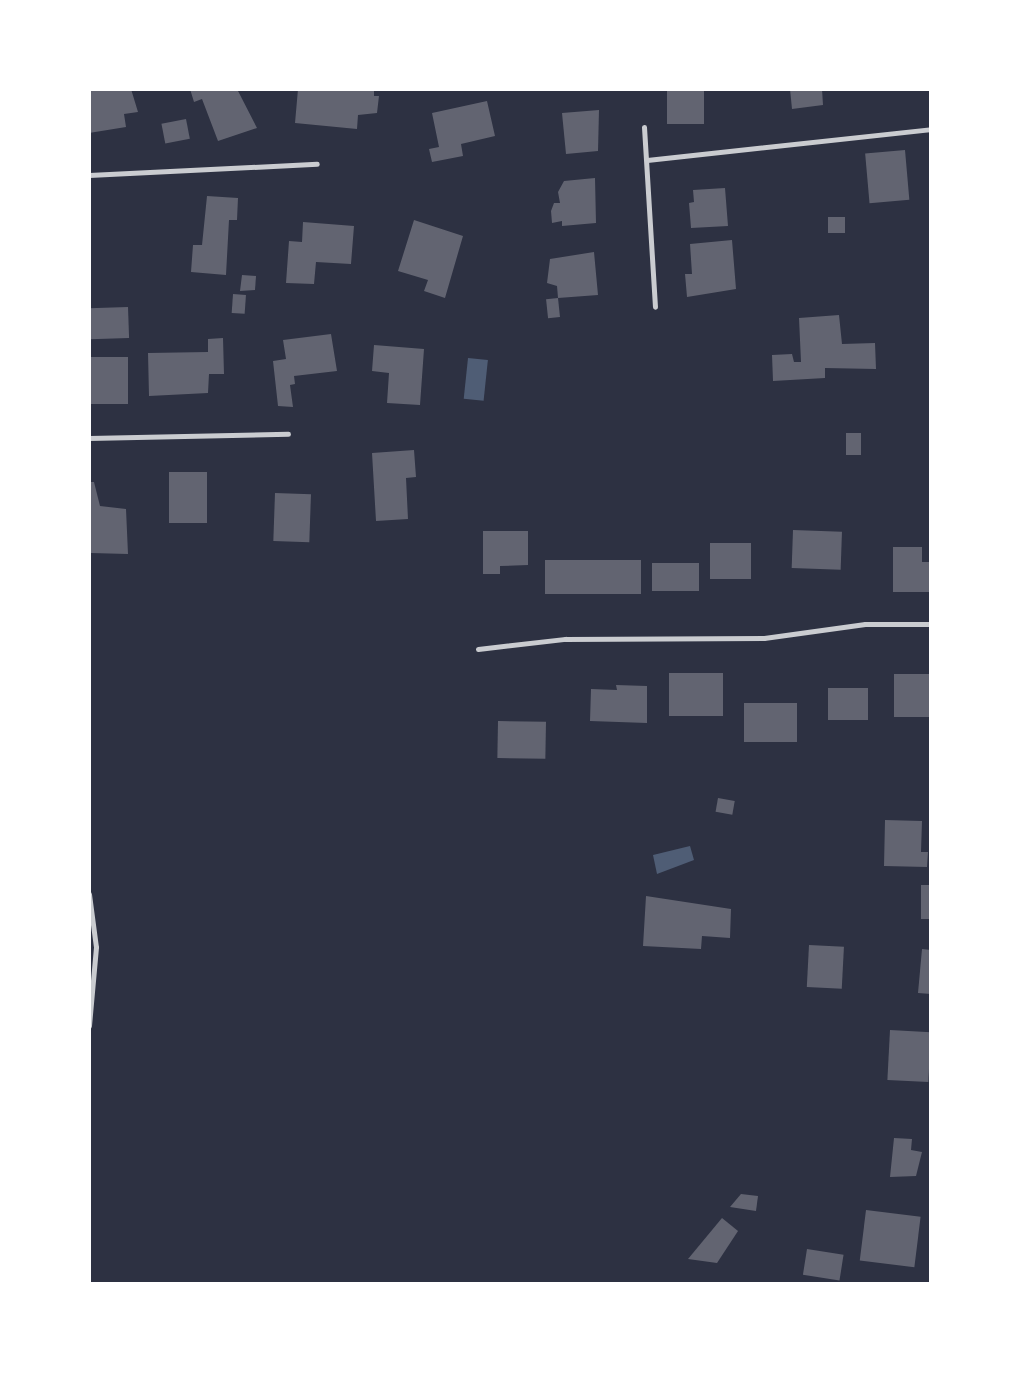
<!DOCTYPE html>
<html>
<head>
<meta charset="utf-8">
<style>
	body { margin:0 }
	#map { position:relative; width:1020px; height:1373px; overflow:hidden; background:#2d3142; font-family:"Fira Sans",sans-serif }
	div>[style] { position:absolute }
	[style*='--x'] { left:calc(var(--x)*1px); top:calc(var(--y)*1px); width:calc(var(--w)*1px); rotate:calc(var(--a)*1deg) }
	.water>* { inset:0; background:#4f5d75; transform-origin:0 0 }
	.building>* { inset:0; background:#626471; transform-origin:0 0 }
	.service>* { height:5px; margin:-2.5px; padding:0 2.5px; transform-origin:2.5px; border-radius:2.5px; background:#caccd0 }
	span { translate:-50% -50%; white-space:nowrap; text-align:center; line-height:1.15; -webkit-text-stroke:5px #fff; paint-order:stroke }
	.frame { position:absolute; inset:0; border:91px solid #fff; pointer-events:none }
</style>
</head>
<body>
<div id="map">
	<div class="water">
		<i style="left:468px;top:358px;width:20px;height:41px;rotate:6deg"></i>
		<i style="clip-path:polygon(690px 846px,694px 860px,657px 874px,653px 855px)"></i>
	</div>
	<div class="building">
		<i style="clip-path:polygon(131px 89px,138px 112px,124px 114px,126px 127px,89px 133px,89px 90px)"></i>
		<i style="clip-path:polygon(190px 89px,237px 89px,257px 128px,218px 141px,202px 99px,194px 102px)"></i>
		<i style="clip-path:polygon(298px 89px,374px 89px,374px 96px,379px 96px,377px 113px,358px 115px,357px 129px,295px 123px)"></i>
		<i style="left:667px;top:89px;width:37px;height:35px"></i>
		<i style="clip-path:polygon(790px 89px,822px 89px,823px 105px,792px 109px)"></i>
		<i style="clip-path:polygon(487px 101px,495px 136px,461px 144px,463px 156px,432px 162px,429px 149px,439px 147px,432px 113px)"></i>
		<i style="clip-path:polygon(599px 110px,598px 151px,566px 154px,562px 113px)"></i>
		<i style="left:186px;top:119px;width:20px;height:25px;rotate:79deg"></i>
		<i style="left:905px;top:150px;width:50px;height:40px;rotate:85deg"></i>
		<i style="clip-path:polygon(595px 178px,596px 223px,562px 226px,562px 221px,552px 223px,551px 211px,554px 203px,560px 203px,558px 192px,564px 181px)"></i>
		<i style="clip-path:polygon(725px 188px,728px 226px,691px 228px,689px 203px,694px 202px,693px 190px)"></i>
		<i style="clip-path:polygon(207px 196px,238px 198px,237px 220px,229px 220px,226px 275px,191px 272px,193px 245px,202px 245px)"></i>
		<i style="left:845px;top:217px;width:16px;height:17px;rotate:90deg"></i>
		<i style="clip-path:polygon(414px 220px,463px 236px,445px 298px,424px 291px,428px 280px,398px 271px)"></i>
		<i style="clip-path:polygon(303px 222px,354px 226px,351px 264px,316px 262px,314px 284px,286px 283px,289px 241px,302px 242px)"></i>
		<i style="clip-path:polygon(732px 240px,736px 289px,687px 297px,685px 274px,692px 274px,690px 244px)"></i>
		<i style="clip-path:polygon(594px 252px,598px 295px,558px 298px,557px 286px,547px 283px,550px 259px)"></i>
		<i style="clip-path:polygon(242px 275px,256px 276px,255px 290px,240px 291px)"></i>
		<i style="left:233px;top:294px;width:13px;height:19px;rotate:4deg"></i>
		<i style="left:558px;top:298px;width:19px;height:12px;rotate:84deg"></i>
		<i style="left:128px;top:307px;width:31px;height:39px;rotate:88deg"></i>
		<i style="clip-path:polygon(839px 315px,842px 344px,875px 343px,876px 369px,825px 368px,825px 378px,773px 381px,772px 355px,792px 354px,794px 362px,801px 362px,799px 318px)"></i>
		<i style="clip-path:polygon(331px 334px,337px 371px,294px 376px,295px 384px,290px 385px,293px 407px,278px 406px,273px 361px,286px 359px,283px 340px)"></i>
		<i style="clip-path:polygon(223px 338px,224px 374px,209px 374px,208px 393px,149px 396px,148px 353px,208px 352px,208px 339px)"></i>
		<i style="clip-path:polygon(374px 345px,424px 349px,420px 405px,387px 403px,389px 373px,372px 371px)"></i>
		<i style="left:128px;top:357px;width:47px;height:39px;rotate:90deg"></i>
		<i style="left:846px;top:433px;width:15px;height:22px"></i>
		<i style="clip-path:polygon(414px 450px,416px 477px,406px 478px,408px 519px,376px 521px,372px 453px)"></i>
		<i style="left:169px;top:472px;width:38px;height:51px"></i>
		<i style="clip-path:polygon(89px 482px,94px 482px,100px 506px,126px 509px,128px 554px,91px 553px)"></i>
		<i style="left:275px;top:493px;width:36px;height:48px;rotate:2deg"></i>
		<i style="left:793px;top:530px;width:49px;height:38px;rotate:2deg"></i>
		<i style="clip-path:polygon(483px 531px,528px 531px,528px 565px,500px 566px,500px 574px,483px 574px)"></i>
		<i style="left:710px;top:543px;width:41px;height:36px"></i>
		<i style="clip-path:polygon(893px 547px,922px 547px,922px 562px,931px 562px,931px 592px,893px 592px)"></i>
		<i style="left:641px;top:560px;width:34px;height:96px;rotate:90deg"></i>
		<i style="left:699px;top:563px;width:28px;height:47px;rotate:90deg"></i>
		<i style="left:669px;top:673px;width:54px;height:43px"></i>
		<i style="left:894px;top:674px;width:37px;height:43px"></i>
		<i style="clip-path:polygon(616px 685px,647px 686px,647px 723px,590px 721px,591px 689px,617px 690px)"></i>
		<i style="left:828px;top:688px;width:40px;height:32px"></i>
		<i style="left:744px;top:703px;width:53px;height:39px"></i>
		<i style="left:498px;top:721px;width:48px;height:37px;rotate:1deg"></i>
		<i style="left:718px;top:798px;width:17px;height:14px;rotate:10deg"></i>
		<i style="clip-path:polygon(885px 820px,922px 821px,921px 852px,928px 852px,927px 867px,884px 866px)"></i>
		<i style="left:921px;top:885px;width:10px;height:34px"></i>
		<i style="clip-path:polygon(646px 896px,731px 909px,730px 938px,702px 936px,701px 949px,643px 946px)"></i>
		<i style="left:809px;top:945px;width:35px;height:42px;rotate:3deg"></i>
		<i style="clip-path:polygon(922px 949px,931px 950px,931px 994px,918px 993px)"></i>
		<i style="left:890px;top:1030px;width:41px;height:50px;rotate:3deg"></i>
		<i style="clip-path:polygon(894px 1138px,912px 1139px,911px 1150px,922px 1152px,916px 1176px,890px 1177px)"></i>
		<i style="clip-path:polygon(741px 1194px,758px 1196px,756px 1211px,730px 1207px)"></i>
		<i style="left:866px;top:1210px;width:55px;height:51px;rotate:7deg"></i>
		<i style="clip-path:polygon(722px 1218px,738px 1231px,717px 1263px,688px 1259px)"></i>
		<i style="left:807px;top:1249px;width:37px;height:26px;rotate:9deg"></i>
	</div>
	<div class="service">
		<i style="--x:644;--y:127;--w:180;--a:86.5"></i>
		<i style="--x:647;--y:160;--w:286;--a:-6.2"></i>
		<i style="--x:89;--y:175;--w:228;--a:-2.8"></i>
		<i style="--x:89;--y:438;--w:199;--a:-1.2"></i>
		<i style="--x:478;--y:649;--w:88;--a:-6.6"></i>
		<i style="--x:565;--y:639;--w:199;--a:-0.3"></i>
		<i style="--x:764;--y:638;--w:102;--a:-7.9"></i>
		<i style="--x:865;--y:624;--w:66;--a:0"></i>
		<i style="--x:89;--y:894;--w:53;--a:82.5"></i>
		<i style="--x:96;--y:947;--w:79;--a:95.1"></i>
	</div>
	<div class="frame"></div>
</div>
</body>
</html>
